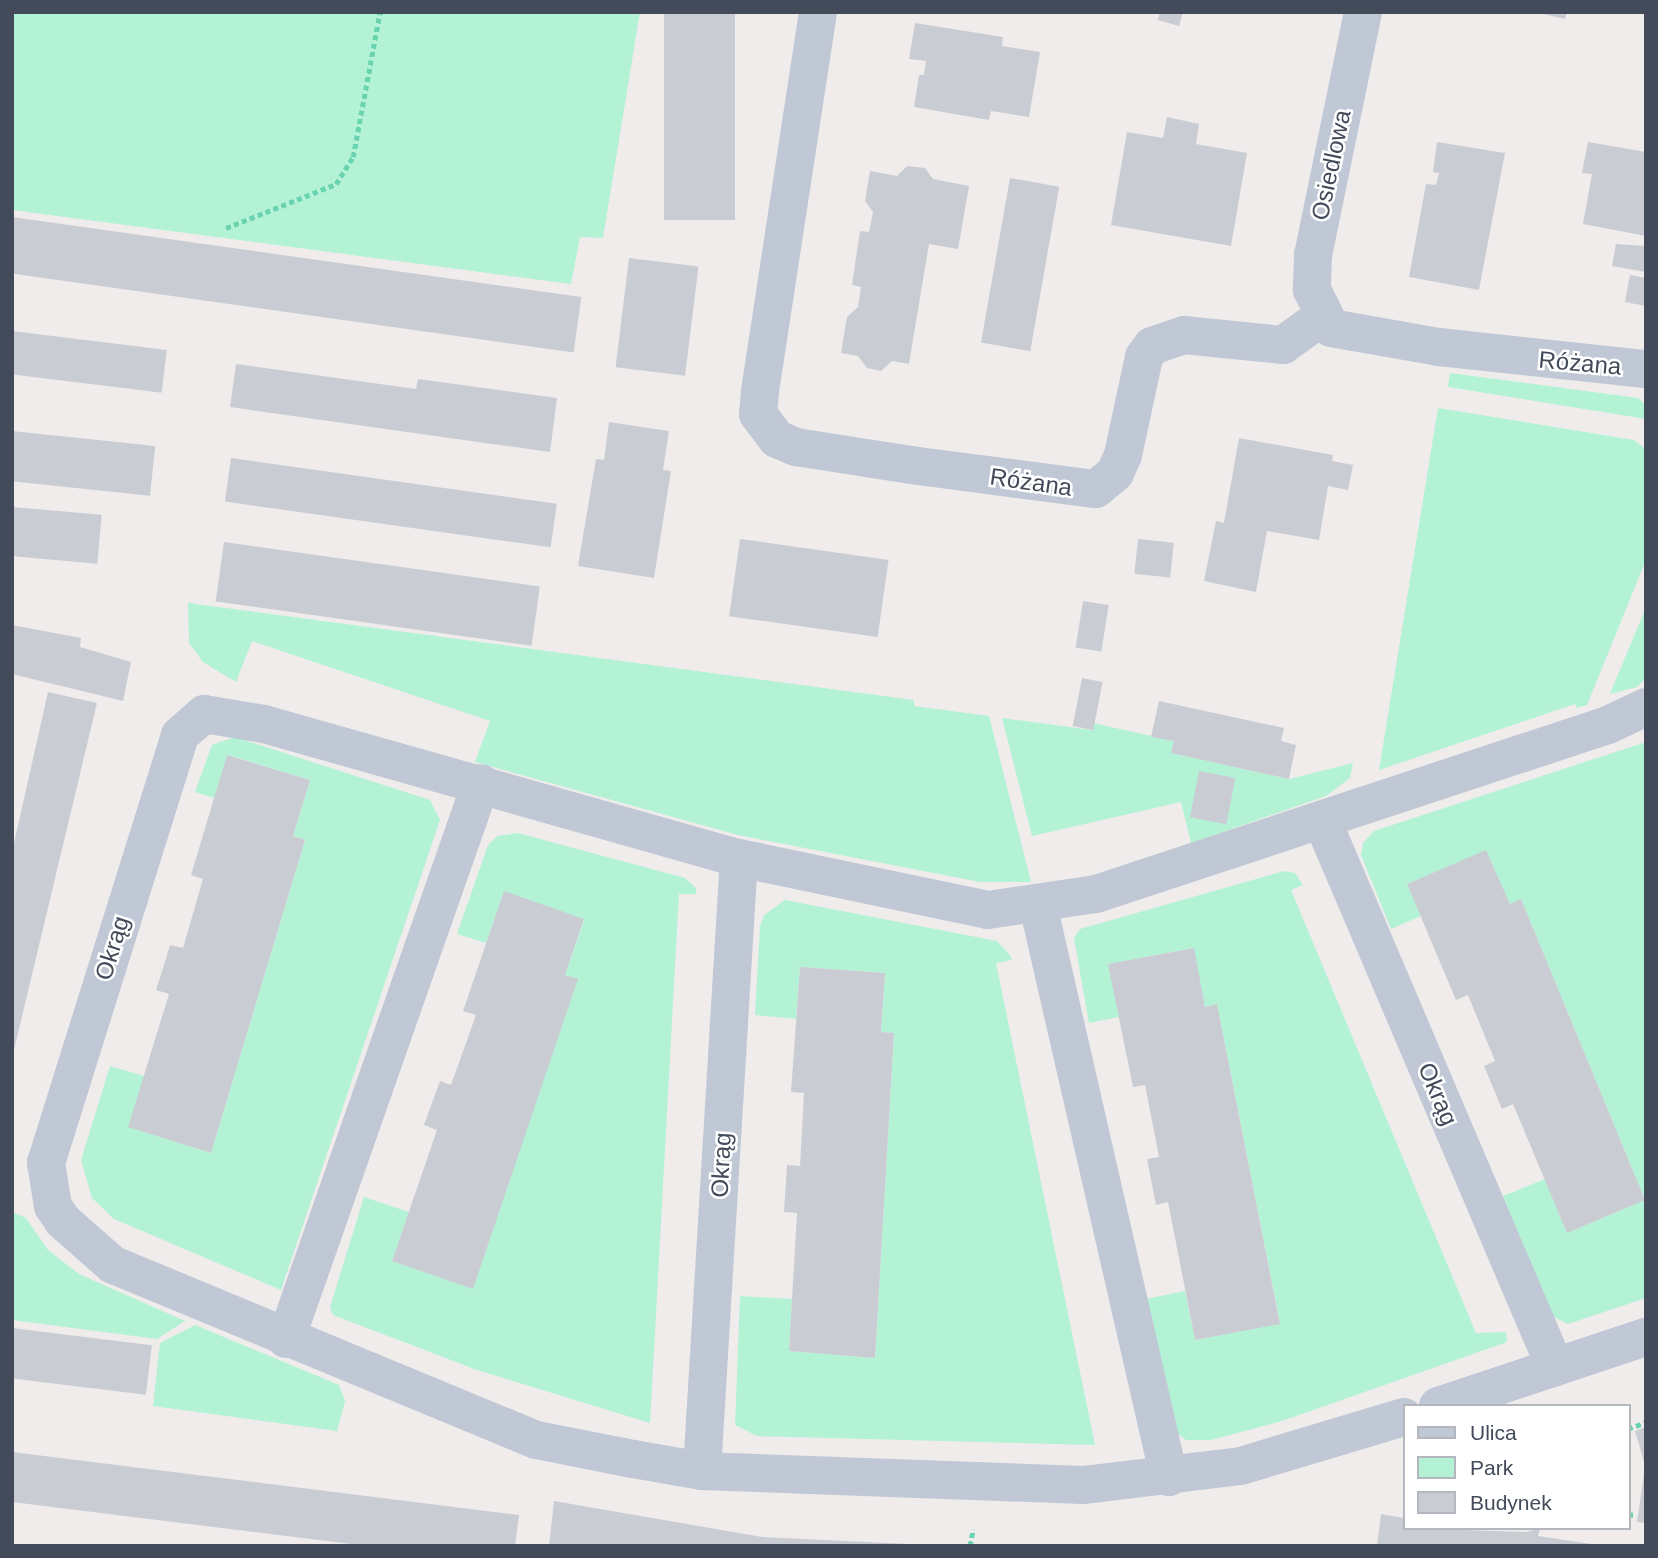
<!DOCTYPE html>
<html>
<head>
<meta charset="utf-8">
<style>
	body { margin:0 }
	#map { position:relative; width:1658px; height:1558px; overflow:hidden; background:#efeceb; font-family:Arial,sans-serif }
	div>[style] { position:absolute }
	[style*='--x'] { left:calc(var(--x)*1px); top:calc(var(--y)*1px); width:calc(var(--w)*1px); rotate:calc(var(--a)*1deg) }
	.green>* { inset:0; background:#b4f2d6 }
	.building>* { inset:0; background:#caccd4; transform-origin:0 0 }
	.path>* { height:4.5px; margin-top:-2.25px; transform-origin:0; background:repeating-linear-gradient(90deg,#69d3b0 0 5px,transparent 0 8.5px) }
	.minor>* { height:38px; margin:-19px; padding:0 19px; transform-origin:19px; border-radius:19px; background:#c0c8d5 }
	span { translate:-50% -50%; white-space:nowrap; text-align:center; line-height:1.15; -webkit-text-stroke:5px #fff; paint-order:stroke }
	.street-label { font-size:24px; color:#434b5b }
	.frame { position:absolute; inset:0; border:14px solid #434b5b; pointer-events:none }
	.legend { position:absolute; left:1403px; top:1404px; width:228px; height:126px; box-sizing:border-box; background:#fff; border:2px solid #b4b7bd; margin:0; padding:9px 12px; list-style:none; font-size:21px; color:#434b5b }
	.legend li { display:flex; align-items:center; gap:14px; height:35px }
	.legend b { width:35px; border:2px solid #b4b7bd }
</style>
</head>
<body>
<div id="map">
	<div class="green">
		<i style="clip-path:polygon(12px 12px,640px 12px,603px 238px,580px 237px,571px 284px,12px 210px)"></i>
		<i style="clip-path:polygon(1450px 373px,1638px 398px,1646px 405px,1646px 419px,1448px 387px)"></i>
		<i style="clip-path:polygon(1438px 408px,1634px 440px,1646px 449px,1646px 560px,1587px 705px,1577px 708px,1575px 704px,1379px 770px)"></i>
		<i style="clip-path:polygon(188px 603px,914px 700px,914px 706px,989px 716px,1031px 882px,980px 882px,738px 835px,475px 762px,490px 721px,252px 641px,236px 682px,203px 662px,189px 643px)"></i>
		<i style="clip-path:polygon(1646px 607px,1646px 678px,1637px 687px,1610px 694px)"></i>
		<i style="clip-path:polygon(1002px 718px,1092px 730px,1093px 723px,1174px 741px,1171px 753px,1289px 779px,1353px 763px,1350px 778px,1326px 796px,1191px 843px,1181px 802px,1032px 836px)"></i>
		<i style="clip-path:polygon(235px 737px,430px 800px,440px 820px,281px 1290px,114px 1219px,92px 1198px,81px 1160px,110px 1066px,144px 1076px,129px 1127px,211px 1153px,305px 840px,293px 836px,310px 780px,228px 755px,214px 798px,195px 792px,212px 745px)"></i>
		<i style="clip-path:polygon(1646px 742px,1646px 1298px,1568px 1324px,1552px 1316px,1503px 1196px,1545px 1179px,1567px 1233px,1645px 1200px,1521px 899px,1510px 904px,1486px 851px,1407px 884px,1421px 916px,1391px 929px,1361px 855px,1363px 843px,1374px 831px)"></i>
		<i style="clip-path:polygon(518px 833px,685px 878px,696px 888px,696px 894px,679px 894px,650px 1423px,477px 1370px,333px 1315px,330px 1307px,364px 1197px,409px 1212px,392px 1261px,472px 1288px,577px 979px,565px 975px,584px 920px,504px 892px,486px 943px,457px 934px,488px 845px,497px 836px)"></i>
		<i style="clip-path:polygon(1284px 871px,1295px 873px,1303px 885px,1291px 890px,1476px 1333px,1506px 1332px,1507px 1342px,1282px 1421px,1211px 1440px,1186px 1440px,1175px 1432px,1146px 1299px,1185px 1291px,1195px 1340px,1280px 1323px,1217px 1004px,1205px 1007px,1193px 948px,1109px 964px,1119px 1017px,1089px 1023px,1074px 938px,1080px 929px)"></i>
		<i style="clip-path:polygon(785px 900px,997px 941px,1010px 955px,1012px 960px,996px 963px,1095px 1445px,757px 1436px,735px 1425px,740px 1296px,792px 1299px,789px 1351px,875px 1358px,894px 1033px,881px 1032px,885px 973px,800px 967px,796px 1019px,755px 1015px,760px 926px,764px 915px)"></i>
		<i style="clip-path:polygon(12px 1212px,26px 1218px,48px 1250px,79px 1274px,185px 1321px,157px 1339px,12px 1320px)"></i>
		<i style="clip-path:polygon(195px 1325px,339px 1385px,345px 1401px,337px 1431px,153px 1406px,160px 1343px)"></i>
	</div>
	<div class="building">
		<i style="left:664px;top:12px;width:71px;height:208px"></i>
		<i style="clip-path:polygon(1160px 12px,1183px 12px,1179px 26px,1158px 20px)"></i>
		<i style="clip-path:polygon(1535px 12px,1567px 12px,1565px 19px)"></i>
		<i style="clip-path:polygon(915px 23px,1003px 37px,1002px 46px,1040px 52px,1029px 117px,991px 111px,989px 120px,914px 107px,919px 75px,924px 75px,926px 61px,909px 59px)"></i>
		<i style="clip-path:polygon(1167px 117px,1199px 124px,1196px 144px,1247px 153px,1231px 246px,1111px 225px,1127px 132px,1163px 138px)"></i>
		<i style="clip-path:polygon(1437px 142px,1505px 153px,1479px 290px,1409px 277px,1426px 184px,1436px 185px,1439px 173px,1433px 172px)"></i>
		<i style="clip-path:polygon(1588px 142px,1646px 152px,1646px 236px,1583px 224px,1592px 174px,1582px 173px)"></i>
		<i style="clip-path:polygon(907px 166px,925px 168px,933px 179px,969px 186px,958px 249px,929px 244px,909px 364px,892px 361px,881px 371px,867px 368px,858px 356px,841px 353px,847px 317px,858px 307px,861px 287px,852px 285px,860px 231px,869px 232px,873px 212px,865px 201px,870px 171px,897px 176px)"></i>
		<i style="left:1010px;top:178px;width:50px;height:167px;rotate:10deg"></i>
		<i style="left:12px;top:217px;width:575px;height:56px;rotate:8deg"></i>
		<i style="clip-path:polygon(1616px 244px,1646px 246px,1646px 272px,1612px 266px)"></i>
		<i style="left:629px;top:258px;width:70px;height:110px;rotate:7deg"></i>
		<i style="clip-path:polygon(1630px 275px,1646px 278px,1646px 306px,1625px 302px)"></i>
		<i style="left:12px;top:331px;width:156px;height:43px;rotate:7deg"></i>
		<i style="clip-path:polygon(236px 364px,416px 389px,418px 379px,557px 398px,550px 452px,230px 407px)"></i>
		<i style="clip-path:polygon(609px 422px,669px 431px,663px 470px,671px 471px,654px 578px,578px 566px,596px 459px,604px 460px)"></i>
		<i style="left:12px;top:431px;width:144px;height:50px;rotate:6deg"></i>
		<i style="clip-path:polygon(1239px 438px,1333px 455px,1332px 461px,1353px 465px,1348px 490px,1328px 486px,1319px 540px,1267px 531px,1256px 592px,1204px 581px,1216px 521px,1224px 523px)"></i>
		<i style="left:231px;top:458px;width:329px;height:44px;rotate:8deg"></i>
		<i style="left:12px;top:507px;width:90px;height:49px;rotate:5deg"></i>
		<i style="left:740px;top:539px;width:150px;height:78px;rotate:8deg"></i>
		<i style="left:1138px;top:539px;width:36px;height:35px;rotate:6deg"></i>
		<i style="left:224px;top:542px;width:319px;height:60px;rotate:8deg"></i>
		<i style="left:1083px;top:601px;width:26px;height:47px;rotate:9deg"></i>
		<i style="clip-path:polygon(12px 625px,81px 638px,80px 647px,131px 662px,123px 701px,12px 674px)"></i>
		<i style="left:1082px;top:678px;width:21px;height:49px;rotate:11deg"></i>
		<i style="clip-path:polygon(48px 692px,97px 703px,13px 1054px,12px 852px)"></i>
		<i style="clip-path:polygon(1159px 701px,1284px 728px,1281px 741px,1296px 745px,1289px 779px,1171px 753px,1174px 741px,1151px 737px)"></i>
		<i style="clip-path:polygon(227px 755px,310px 780px,293px 836px,305px 840px,211px 1153px,128px 1127px,169px 994px,156px 990px,165px 962px,170px 945px,183px 948px,203px 879px,191px 875px)"></i>
		<i style="left:1199px;top:771px;width:37px;height:47px;rotate:11deg"></i>
		<i style="clip-path:polygon(1486px 850px,1510px 904px,1521px 899px,1645px 1200px,1567px 1233px,1513px 1104px,1502px 1109px,1484px 1066px,1495px 1061px,1468px 995px,1456px 1000px,1407px 884px)"></i>
		<i style="clip-path:polygon(504px 891px,584px 919px,565px 975px,578px 979px,473px 1289px,392px 1261px,437px 1130px,424px 1125px,440px 1081px,451px 1085px,476px 1015px,463px 1011px)"></i>
		<i style="clip-path:polygon(1194px 948px,1205px 1007px,1217px 1004px,1280px 1324px,1195px 1340px,1168px 1202px,1156px 1205px,1147px 1159px,1159px 1157px,1145px 1085px,1133px 1087px,1108px 964px)"></i>
		<i style="clip-path:polygon(800px 967px,885px 973px,881px 1032px,894px 1033px,875px 1358px,789px 1351px,797px 1213px,784px 1212px,787px 1165px,800px 1166px,804px 1093px,791px 1092px)"></i>
		<i style="left:12px;top:1328px;width:141px;height:50px;rotate:7deg"></i>
		<i style="clip-path:polygon(1646px 1427px,1646px 1465px,1645px 1465px,1635px 1431px)"></i>
		<i style="clip-path:polygon(12px 1452px,519px 1515px,515px 1546px,367px 1546px,12px 1502px)"></i>
		<i style="clip-path:polygon(1644px 1474px,1646px 1474px,1646px 1523px,1637px 1522px)"></i>
		<i style="clip-path:polygon(554px 1501px,762px 1537px,952px 1546px,549px 1546px)"></i>
		<i style="clip-path:polygon(1381px 1514px,1404px 1518px,1404px 1528px,1527px 1532px,1540px 1528px,1538px 1536px,1605px 1546px,1377px 1546px)"></i>
	</div>
	<div class="path">
		<i style="--x:226;--y:228;--w:118;--a:-21.8"></i>
		<i style="--x:336;--y:184;--w:32;--a:-58"></i>
		<i style="--x:353;--y:157;--w:147;--a:-79.5"></i>
		<i style="--x:1628;--y:1429;--w:19;--a:-21"></i>
		<i style="--x:1628;--y:1514;--w:6;--a:9"></i>
		<i style="--x:970;--y:1546;--w:17;--a:-80"></i>
	</div>
	<div class="minor">
		<i style="--x:818;--y:12;--w:384;--a:98.7"></i>
		<i style="--x:760;--y:392;--w:22;--a:95"></i>
		<i style="--x:758;--y:414;--w:31;--a:53"></i>
		<i style="--x:777;--y:439;--w:21;--a:23"></i>
		<i style="--x:796;--y:447;--w:123;--a:8.9"></i>
		<i style="--x:918;--y:466;--w:179;--a:7.4"></i>
		<i style="--x:1096;--y:489;--w:25;--a:-40"></i>
		<i style="--x:1115;--y:473;--w:20;--a:-66"></i>
		<i style="--x:1123;--y:455;--w:100;--a:-77.9"></i>
		<i style="--x:1144;--y:357;--w:14;--a:-54"></i>
		<i style="--x:1152;--y:346;--w:34;--a:-19"></i>
		<i style="--x:1184;--y:335;--w:100;--a:5.8"></i>
		<i style="--x:1283;--y:345;--w:48;--a:-35.7"></i>
		<i style="--x:1363;--y:12;--w:248;--a:101.6"></i>
		<i style="--x:1313;--y:255;--w:35;--a:92"></i>
		<i style="--x:1312;--y:290;--w:42;--a:63.4"></i>
		<i style="--x:1331;--y:328;--w:110;--a:10"></i>
		<i style="--x:1439;--y:347;--w:208;--a:6.1"></i>
		<i style="--x:1322;--y:820;--w:595;--a:66.93"></i>
		<i style="--x:1038;--y:905;--w:587;--a:77.1"></i>
		<i style="--x:286;--y:1339;--w:589;--a:-70.67"></i>
		<i style="--x:1438;--y:1406;--w:219;--a:-18.4"></i>
		<i style="--x:1404;--y:1417;--w:170;--a:163.3"></i>
		<i style="--x:1241;--y:1466;--w:159;--a:173.1"></i>
		<i style="--x:1083;--y:1485;--w:381;--a:-177.9"></i>
		<i style="--x:702;--y:1471;--w:70;--a:-170.1"></i>
		<i style="--x:633;--y:1459;--w:99;--a:-168.9"></i>
		<i style="--x:536;--y:1440;--w:458;--a:-157.5"></i>
		<i style="--x:113;--y:1265;--w:67;--a:-138.7"></i>
		<i style="--x:63;--y:1221;--w:18;--a:-124"></i>
		<i style="--x:53;--y:1206;--w:44;--a:-99.2"></i>
		<i style="--x:46;--y:1163;--w:448;--a:-72.6"></i>
		<i style="--x:180;--y:735;--w:32;--a:-41"></i>
		<i style="--x:204;--y:714;--w:61;--a:9.5"></i>
		<i style="--x:264;--y:724;--w:494;--a:15.8"></i>
		<i style="--x:739;--y:858;--w:254;--a:11.8"></i>
		<i style="--x:988;--y:910;--w:109;--a:-8.4"></i>
		<i style="--x:1096;--y:894;--w:539;--a:-18.27"></i>
		<i style="--x:1608;--y:725;--w:42;--a:-25.3"></i>
		<i style="--x:702;--y:1471;--w:614;--a:-86.55"></i>
	</div>
	<div class="street-label">
		<span style="left:1331px;top:165px;rotate:-78deg">Osiedlowa</span>
		<span style="left:1580px;top:363px;rotate:5deg">Różana</span>
		<span style="left:1031px;top:482px;rotate:8deg">Różana</span>
		<span style="left:112px;top:948px;rotate:-73deg">Okrąg</span>
		<span style="left:1438px;top:1094px;rotate:67deg">Okrąg</span>
		<span style="left:721px;top:1165px;rotate:-87deg">Okrąg</span>
	</div>
	<div class="frame"></div>
	<ul class="legend">
	<li><b style="height:9px;background:#c0c8d5"></b>Ulica</li>
	<li><b style="height:19px;background:#b4f2d6"></b>Park</li>
	<li><b style="height:19px;background:#caccd4"></b>Budynek</li>
	</ul>
</div>
</body>
</html>
